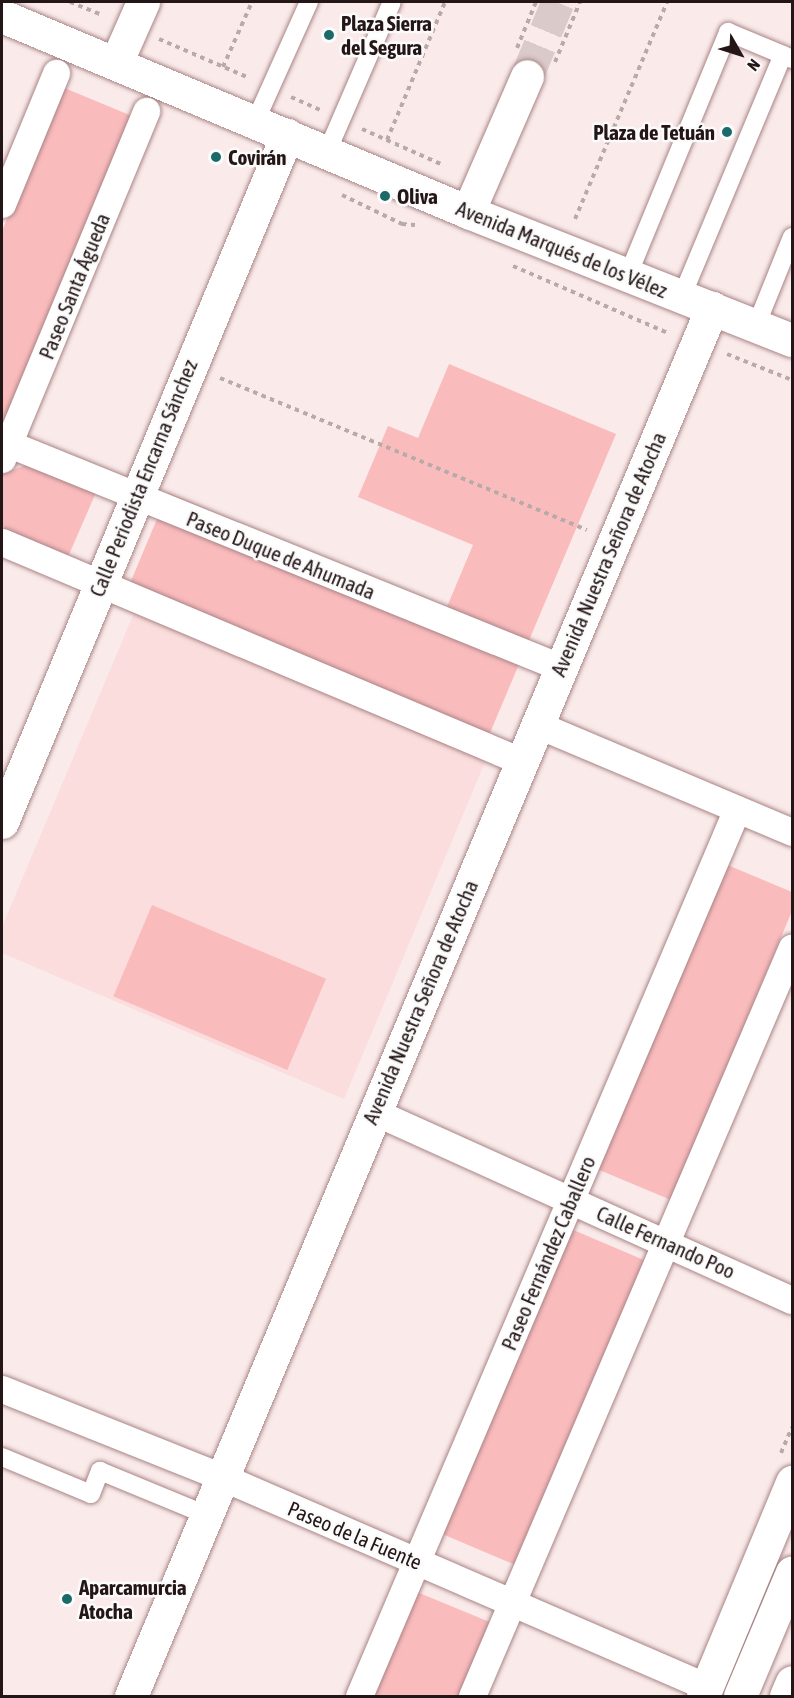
<!DOCTYPE html>
<html>
<head>
<meta charset="utf-8">
<style>
	body { margin:0 }
	#map { position:relative; width:794px; height:1698px; overflow:hidden; background:#faeaea; font-family:"Asap Condensed",sans-serif }
	div>[style] { position:absolute }
	[style*='--x'] { left:calc(var(--x)*1px); top:calc(var(--y)*1px); width:calc(var(--w)*1px); rotate:calc(var(--a)*1deg) }
	.built>* { inset:0; background:#fbdddd }
	.green>* { inset:0; background:#fabbbd; transform-origin:0 0 }
	.minor-tunnel>* { height:33px; margin-top:-16.5px; transform-origin:0; background:repeating-linear-gradient(90deg,#dacaca 0 33px,transparent 0 49px) }
	.path>* { height:4px; margin-top:-2px; transform-origin:0; background:repeating-linear-gradient(90deg,#b9aaaa 0 4.5px,transparent 0 9px) }
	.roads { filter:drop-shadow(0 0 2px #a98485) drop-shadow(0 0 2px #a98485) }
	.service>* { height:18px; margin:-9px; padding:0 9px; transform-origin:9px; border-radius:9px; background:#fff }
	.pedestrian>* { height:27px; margin:-13.5px; padding:0 13.5px; transform-origin:13.5px; border-radius:13.5px; background:#fff }
	.minor>* { height:33px; margin:-16.5px; padding:0 16.5px; transform-origin:16.5px; border-radius:16.5px; background:#fff }
	.tertiary>* { height:33px; margin:-16.5px; padding:0 16.5px; transform-origin:16.5px; border-radius:16.5px; background:#fff }
	.secondary>* { height:33px; margin:-16.5px; padding:0 16.5px; transform-origin:16.5px; border-radius:16.5px; background:#fff }
	.dots>* { width:16px; height:16px; translate:-50% -50%; box-sizing:border-box; border:3px solid #fbfbfb; border-radius:50% }
	span { translate:-50% -50%; white-space:nowrap; text-align:center; line-height:1.15; -webkit-text-stroke:5px #fbfbfb; paint-order:stroke }
	.poi-label { font-size:21px; color:#241617; font-weight:700 }
	.left { translate:0 -50%; text-align:left }
	.right { translate:-100% -50%; text-align:right }
	.street-label { font-size:21px; color:#241617 }
	.frame { position:absolute; inset:0; border:3px solid #241617; pointer-events:none }
	.north { position:absolute; left:710px; top:24px; width:60px; height:60px; -webkit-text-stroke:4px #fbfbfb; paint-order:stroke; rotate:129deg; font-size:16px; font-weight:700; line-height:24px; text-align:center; color:#241617 }
	.north::after { content:''; display:block; margin:auto; width:21px; height:27px; background:#241617; clip-path:polygon(50% 0,100% 100%,50% 72%,0 100%) }
</style>
</head>
<body>
<div id="map">
	<div class="built">
		<i style="clip-path:polygon(134px 613px,485px 762px,344px 1099px,2px 953px,2px 927px)"></i>
	</div>
	<div class="green">
		<i style="clip-path:polygon(62px 87px,132px 116px,6px 421px,2px 420px,2px 231px)"></i>
		<i style="clip-path:polygon(449px 364px,616px 434px,479px 759px,120px 607px,168px 493px,446px 609px,473px 545px,358px 497px,388px 426px,418px 438px)"></i>
		<i style="clip-path:polygon(34px 462px,98px 488px,67px 559px,8px 535px,2px 523px,2px 474px)"></i>
		<i style="clip-path:polygon(725px 864px,792px 892px,792px 911px,671px 1200px,597px 1169px)"></i>
		<i style="left:152px;top:905px;width:189px;height:99px;rotate:23deg"></i>
		<i style="left:571px;top:1229px;width:81px;height:331px;rotate:23deg"></i>
		<i style="clip-path:polygon(417px 1592px,492px 1623px,461px 1696px,373px 1696px)"></i>
	</div>
	<div class="minor-tunnel">
		<i style="--x:527;--y:76;--w:80;--a:-67.3"></i>
	</div>
	<div class="path">
		<i style="--x:70;--y:2;--w:35;--a:22"></i>
		<i style="--x:159;--y:39;--w:98;--a:23.4"></i>
		<i style="--x:517;--y:48;--w:50;--a:-67.6"></i>
		<i style="--x:555;--y:62;--w:65;--a:-67.4"></i>
		<i style="--x:223;--y:67;--w:71;--a:-66"></i>
		<i style="--x:291;--y:97;--w:32;--a:24"></i>
		<i style="--x:362;--y:129;--w:89;--a:24"></i>
		<i style="--x:387;--y:140;--w:150;--a:-67.2"></i>
		<i style="--x:342;--y:195;--w:67;--a:25.8"></i>
		<i style="--x:402;--y:224;--w:13;--a:4"></i>
		<i style="--x:575;--y:219;--w:236;--a:-67"></i>
		<i style="--x:513;--y:266;--w:169;--a:23.4"></i>
		<i style="--x:727;--y:354;--w:70;--a:21.8"></i>
		<i style="--x:220;--y:378;--w:397;--a:22.5"></i>
		<i style="--x:781;--y:1453;--w:28;--a:-67"></i>
	</div>
	<div class="roads">
		<div class="service">
			<i style="--x:255;--y:122;--w:132;--a:-65.8"></i>
			<i style="--x:327;--y:152;--w:163;--a:-66.6"></i>
			<i style="--x:628;--y:275;--w:263;--a:-67.6"></i>
			<i style="--x:728;--y:32;--w:60;--a:22.7"></i>
			<i style="--x:682;--y:296;--w:261;--a:-67.3"></i>
			<i style="--x:783;--y:55;--w:10;--a:24"></i>
			<i style="--x:756;--y:326;--w:96;--a:-68"></i>
			<i style="--x:2;--y:1457;--w:96;--a:22.6"></i>
			<i style="--x:91;--y:1494;--w:25;--a:-69"></i>
			<i style="--x:100;--y:1471;--w:116;--a:22.4"></i>
		</div>
		<div class="pedestrian">
			<i style="--x:2;--y:204;--w:142;--a:-67.6"></i>
			<i style="--x:2;--y:441;--w:602;--a:22.05"></i>
			<i style="--x:2;--y:459;--w:377;--a:-67.5"></i>
			<i style="--x:2;--y:542;--w:563;--a:22.88"></i>
			<i style="--x:536;--y:724;--w:278;--a:22.9"></i>
			<i style="--x:375;--y:1112;--w:457;--a:24.3"></i>
			<i style="--x:2;--y:1389;--w:237;--a:21.8"></i>
			<i style="--x:222;--y:1477;--w:529;--a:23.41"></i>
			<i style="--x:359;--y:1696;--w:964;--a:-66.92"></i>
			<i style="--x:472;--y:1696;--w:814;--a:-66.87"></i>
		</div>
		<div class="minor">
			<i style="--x:116;--y:63;--w:67;--a:-66.1"></i>
			<i style="--x:468;--y:212;--w:148;--a:-66.5"></i>
			<i style="--x:2;--y:822;--w:744;--a:-67.47"></i>
			<i style="--x:131;--y:1696;--w:1505;--a:-67.29"></i>
			<i style="--x:703;--y:1696;--w:232;--a:-67.4"></i>
		</div>
		<div class="tertiary">
			<i style="--x:2;--y:16;--w:506;--a:22.81"></i>
			<i style="--x:468;--y:212;--w:348;--a:21.6"></i>
		</div>
		<div class="secondary">
			<i style="--x:740;--y:1696;--w:134;--a:-67.2"></i>
			<i style="--x:786;--y:1696;--w:15;--a:-67"></i>
		</div>
	</div>
	<div class="dots">
		<i style="left:329px;top:35px;background:#1c696a"></i>
		<i style="left:727px;top:132px;background:#1c696a"></i>
		<i style="left:216px;top:157px;background:#1c696a"></i>
		<i style="left:385px;top:196px;background:#1c696a"></i>
		<i style="left:67px;top:1599px;background:#1c696a"></i>
	</div>
	<div class="poi-label">
		<span class="left" style="left:341px;top:35px">Plaza Sierra<br>del Segura</span>
		<span class="right" style="left:715px;top:132px">Plaza de Tetuán</span>
		<span class="left" style="left:228px;top:157px">Covirán</span>
		<span class="left" style="left:397px;top:196px">Oliva</span>
		<span class="left" style="left:79px;top:1599px">Aparcamurcia<br>Atocha</span>
	</div>
	<div class="street-label">
		<span style="left:562px;top:249px;rotate:22deg">Avenida Marqués de los Vélez</span>
		<span style="left:74px;top:286px;rotate:-68deg">Paseo Santa Águeda</span>
		<span style="left:143px;top:478px;rotate:-68deg">Calle Periodista Encarna Sánchez</span>
		<span style="left:608px;top:554px;rotate:-67deg">Avenida Nuestra Señora de Atocha</span>
		<span style="left:281px;top:555px;rotate:22deg">Paseo Duque de Ahumada</span>
		<span style="left:420px;top:1002px;rotate:-67deg">Avenida Nuestra Señora de Atocha</span>
		<span style="left:666px;top:1242px;rotate:24deg">Calle Fernando Poo</span>
		<span style="left:548px;top:1253px;rotate:-67deg">Paseo Fernández Caballero</span>
		<span style="left:355px;top:1535px;rotate:23deg">Paseo de la Fuente</span>
	</div>
	<div class="frame"></div>
	<div class="north">N</div>
</div>
</body>
</html>
